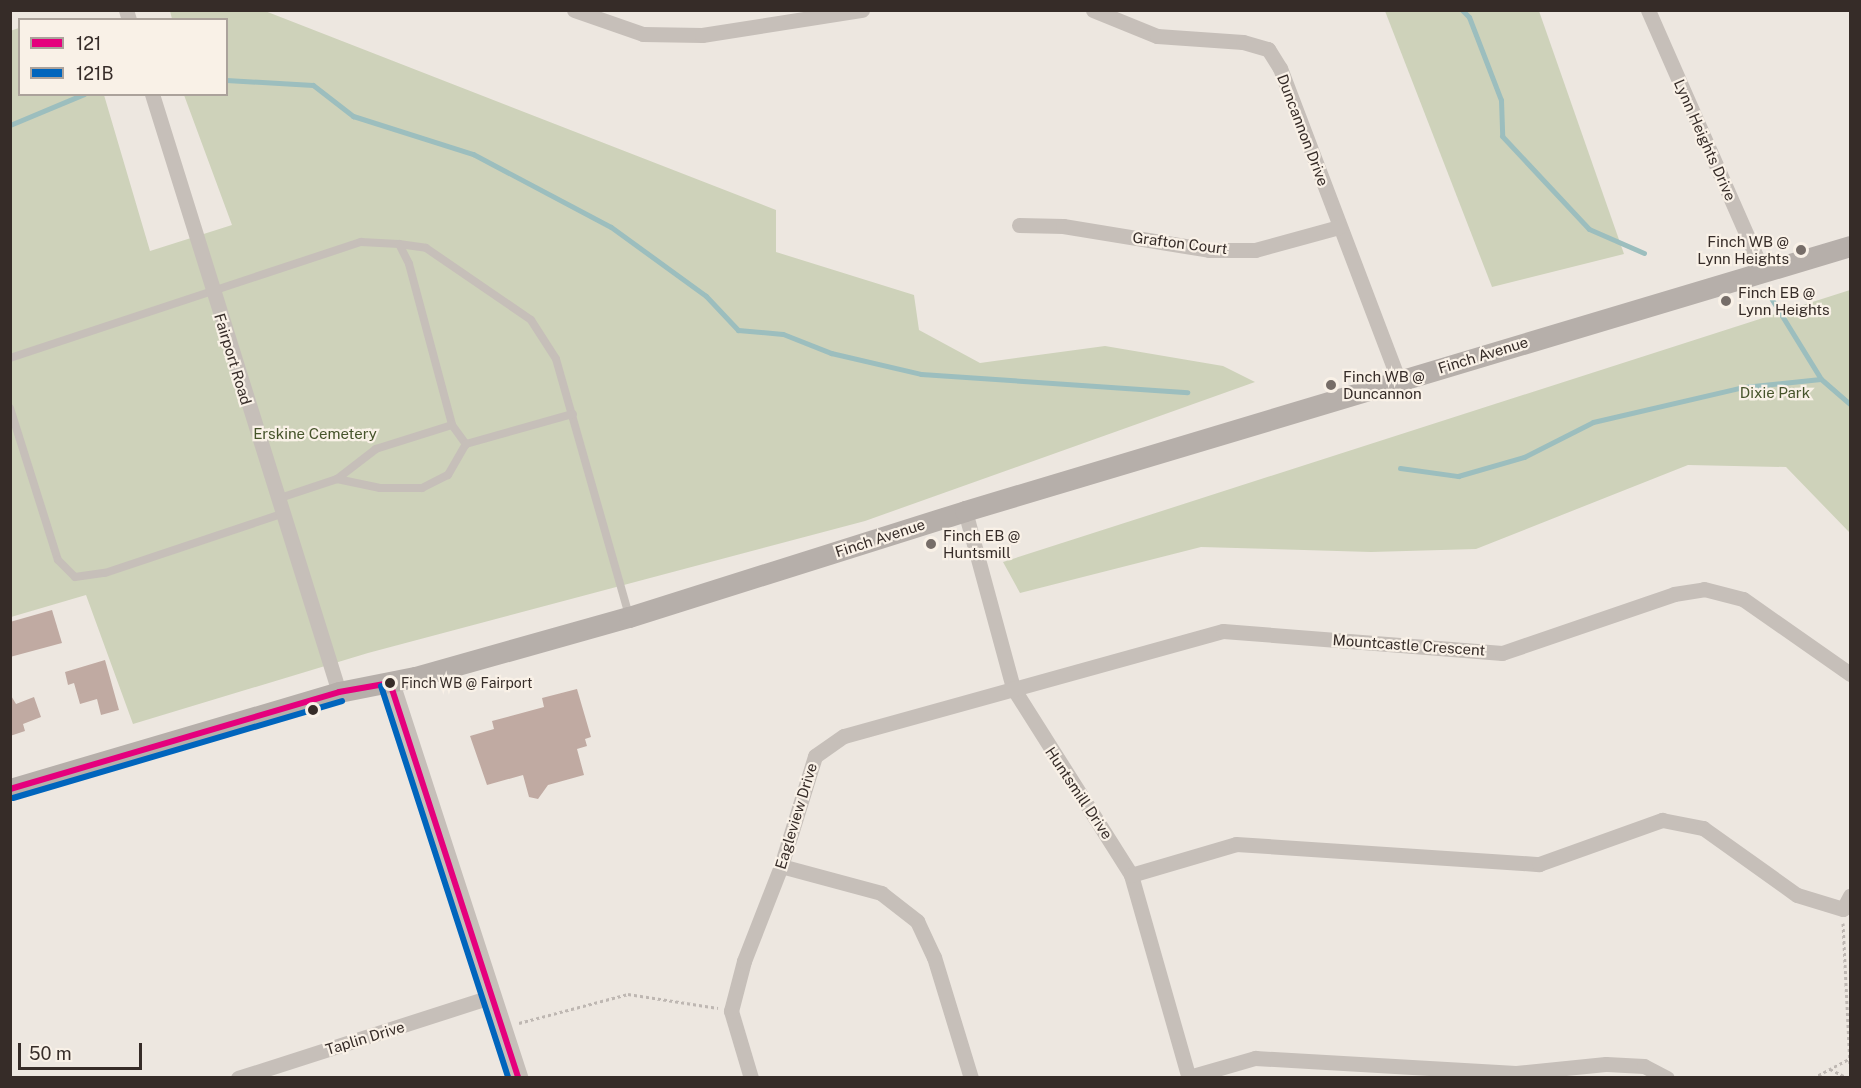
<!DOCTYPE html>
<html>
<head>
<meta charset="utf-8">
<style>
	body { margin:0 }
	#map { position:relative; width:1861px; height:1088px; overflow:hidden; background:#ede7e0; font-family:"Public Sans",sans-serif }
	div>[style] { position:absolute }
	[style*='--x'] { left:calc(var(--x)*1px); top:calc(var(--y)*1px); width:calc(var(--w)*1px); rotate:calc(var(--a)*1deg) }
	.green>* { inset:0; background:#ced2ba }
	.stream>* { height:5px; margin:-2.5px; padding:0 2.5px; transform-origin:2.5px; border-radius:2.5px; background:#9cbebe }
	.building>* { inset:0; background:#c0aaa2 }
	.path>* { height:3px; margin-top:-1.5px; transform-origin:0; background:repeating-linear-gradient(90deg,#beb7b2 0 3px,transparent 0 6px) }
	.service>* { height:8px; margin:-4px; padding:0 4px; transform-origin:4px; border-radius:4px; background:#c6bfb9 }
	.minor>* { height:15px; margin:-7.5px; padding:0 7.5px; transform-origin:7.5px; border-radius:7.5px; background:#c6bfb9 }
	.tertiary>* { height:20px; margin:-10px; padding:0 10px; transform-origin:10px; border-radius:10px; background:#c6bfb9 }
	.secondary>* { height:21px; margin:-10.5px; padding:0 10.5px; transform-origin:10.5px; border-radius:10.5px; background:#b6afaa }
	.bus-1>* { height:6px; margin:-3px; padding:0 3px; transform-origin:3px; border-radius:3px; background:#e5007d }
	.bus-2>* { height:6px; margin:-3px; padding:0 3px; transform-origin:3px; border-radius:3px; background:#0065bd }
	.dots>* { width:16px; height:16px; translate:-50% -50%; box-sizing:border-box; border:3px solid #f9f1e7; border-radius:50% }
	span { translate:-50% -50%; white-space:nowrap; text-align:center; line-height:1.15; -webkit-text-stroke:4.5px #f9f1e7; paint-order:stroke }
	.bus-label { font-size:14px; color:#362c28 }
	.left { translate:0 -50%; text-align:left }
	.street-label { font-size:15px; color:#362c28 }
	.poi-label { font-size:15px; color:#362c28 }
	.right { translate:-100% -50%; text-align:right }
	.park-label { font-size:15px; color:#46542b }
	.frame { position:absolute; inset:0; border:12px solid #362c28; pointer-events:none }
	.legend { position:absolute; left:18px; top:18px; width:210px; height:78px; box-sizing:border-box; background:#f9f1e7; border:2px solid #aba29b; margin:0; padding:8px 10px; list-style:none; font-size:18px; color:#362c28 }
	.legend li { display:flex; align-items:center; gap:12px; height:30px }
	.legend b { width:30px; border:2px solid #aba29b }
	.scale { position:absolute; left:18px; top:1043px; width:124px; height:27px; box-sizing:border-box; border:3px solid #362c28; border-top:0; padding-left:8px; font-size:18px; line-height:21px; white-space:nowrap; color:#362c28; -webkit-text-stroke:4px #f9f1e7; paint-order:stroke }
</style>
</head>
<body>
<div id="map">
	<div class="green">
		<i style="clip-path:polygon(170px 11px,265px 11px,776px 210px,776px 252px,914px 295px,919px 330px,980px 363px,1105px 346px,1223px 366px,1255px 382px,865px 521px,368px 653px,133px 724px,86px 595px,11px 617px,10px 31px,19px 28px,20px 94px,104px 95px,150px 251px,232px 225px,184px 95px,226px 94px,226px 20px,172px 19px)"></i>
		<i style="clip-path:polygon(1385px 11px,1539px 11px,1624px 254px,1492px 287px)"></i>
		<i style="clip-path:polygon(1850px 290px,1850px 533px,1786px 467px,1688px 465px,1476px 549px,1371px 552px,1201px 547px,1020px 593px,1003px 562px)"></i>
	</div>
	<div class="stream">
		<i style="--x:1462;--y:10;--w:10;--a:45"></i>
		<i style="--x:1469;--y:17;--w:89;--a:68.9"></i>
		<i style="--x:1501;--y:100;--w:36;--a:88"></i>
		<i style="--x:1502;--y:136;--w:127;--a:46.9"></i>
		<i style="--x:1589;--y:229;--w:60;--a:23.6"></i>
		<i style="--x:226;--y:80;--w:87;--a:3.3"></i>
		<i style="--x:313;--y:85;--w:51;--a:37.8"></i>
		<i style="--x:353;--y:116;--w:126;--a:17.6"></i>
		<i style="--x:473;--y:154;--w:156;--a:27.9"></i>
		<i style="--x:611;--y:227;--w:117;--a:36"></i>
		<i style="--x:706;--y:296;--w:47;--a:46.7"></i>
		<i style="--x:738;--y:330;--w:45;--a:5.1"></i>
		<i style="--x:783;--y:334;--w:52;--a:21.6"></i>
		<i style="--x:831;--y:353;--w:92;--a:13.1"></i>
		<i style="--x:921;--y:374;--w:267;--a:3.9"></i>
		<i style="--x:10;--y:125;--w:80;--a:-22.7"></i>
		<i style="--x:1771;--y:298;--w:95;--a:58.3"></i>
		<i style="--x:1821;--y:379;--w:38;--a:41"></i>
		<i style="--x:1400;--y:468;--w:59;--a:7.9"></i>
		<i style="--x:1458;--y:476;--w:69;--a:-16.1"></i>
		<i style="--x:1524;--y:457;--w:77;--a:-26.9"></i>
		<i style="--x:1593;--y:422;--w:155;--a:-13.1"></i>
		<i style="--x:1744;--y:387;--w:77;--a:-5.9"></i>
	</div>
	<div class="building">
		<i style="clip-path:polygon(52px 610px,62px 643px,10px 657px,10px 622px)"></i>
		<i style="clip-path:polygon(105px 660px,119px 710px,101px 715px,97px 699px,80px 704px,74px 683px,68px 685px,65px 672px)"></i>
		<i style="clip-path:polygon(577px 689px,591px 737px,585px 739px,587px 746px,577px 749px,584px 775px,548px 785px,538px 799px,529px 797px,523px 775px,487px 785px,470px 736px,494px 729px,492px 721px,544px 707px,542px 698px)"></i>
		<i style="clip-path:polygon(10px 694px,16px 704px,34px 697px,41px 717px,23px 724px,25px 731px,10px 736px)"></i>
	</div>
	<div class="path">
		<i style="--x:1843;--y:923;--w:143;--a:87.2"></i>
		<i style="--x:519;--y:1023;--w:113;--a:-14.9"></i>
		<i style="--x:628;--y:994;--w:91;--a:8.8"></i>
		<i style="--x:1830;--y:1069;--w:20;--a:27"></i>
		<i style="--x:1813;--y:1078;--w:40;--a:-28"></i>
	</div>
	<div class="service">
		<i style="--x:399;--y:244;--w:27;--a:8"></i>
		<i style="--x:426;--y:248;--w:127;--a:34.4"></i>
		<i style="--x:531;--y:320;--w:46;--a:57.3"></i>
		<i style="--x:556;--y:359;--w:267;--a:74.1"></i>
		<i style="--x:10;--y:358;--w:370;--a:-18.3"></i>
		<i style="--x:361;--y:242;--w:38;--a:3"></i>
		<i style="--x:399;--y:244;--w:22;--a:63"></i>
		<i style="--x:409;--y:264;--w:167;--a:75"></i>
		<i style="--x:452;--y:425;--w:80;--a:162.5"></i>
		<i style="--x:376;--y:449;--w:49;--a:142.4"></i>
		<i style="--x:10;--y:408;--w:159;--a:72.5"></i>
		<i style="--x:58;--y:560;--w:24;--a:45"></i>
		<i style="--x:75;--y:577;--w:30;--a:-8"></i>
		<i style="--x:105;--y:573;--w:186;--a:-18.5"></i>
		<i style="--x:452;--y:425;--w:24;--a:54"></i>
		<i style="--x:277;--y:499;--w:63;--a:-18.4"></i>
		<i style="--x:337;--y:479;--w:44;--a:11.8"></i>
		<i style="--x:380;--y:488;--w:42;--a:0"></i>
		<i style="--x:422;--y:488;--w:29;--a:-27"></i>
		<i style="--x:448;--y:475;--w:36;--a:-60"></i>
		<i style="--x:466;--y:444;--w:111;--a:-15.7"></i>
	</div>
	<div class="minor">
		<i style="--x:126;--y:10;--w:10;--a:73"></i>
		<i style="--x:574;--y:10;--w:73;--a:19.2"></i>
		<i style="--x:643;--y:34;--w:59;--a:1"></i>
		<i style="--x:702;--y:35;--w:162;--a:-8.9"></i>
		<i style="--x:1093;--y:10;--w:69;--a:22.1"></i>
		<i style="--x:1157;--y:36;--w:86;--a:4"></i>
		<i style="--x:1243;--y:42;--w:26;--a:16"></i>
		<i style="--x:1268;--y:49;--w:22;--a:58"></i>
		<i style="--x:1280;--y:68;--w:335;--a:69.2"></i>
		<i style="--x:1648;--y:10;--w:284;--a:66.3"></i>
		<i style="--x:152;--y:94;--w:627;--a:72.64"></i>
		<i style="--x:1019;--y:225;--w:44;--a:1.3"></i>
		<i style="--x:1063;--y:226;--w:148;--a:9.3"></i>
		<i style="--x:1209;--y:250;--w:46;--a:0"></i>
		<i style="--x:1255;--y:250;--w:87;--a:-15.3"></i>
		<i style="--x:965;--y:511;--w:183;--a:74.8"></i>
		<i style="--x:1013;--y:688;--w:221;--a:57.7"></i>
		<i style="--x:1131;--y:875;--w:211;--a:74.1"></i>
		<i style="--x:781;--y:866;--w:104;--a:15.1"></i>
		<i style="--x:881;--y:893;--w:46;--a:37.9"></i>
		<i style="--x:917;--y:921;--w:40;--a:65"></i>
		<i style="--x:934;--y:957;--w:127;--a:73"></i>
		<i style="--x:1131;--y:875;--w:109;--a:-16.4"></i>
		<i style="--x:1236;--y:844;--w:304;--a:3.8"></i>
		<i style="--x:1539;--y:864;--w:131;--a:-19.7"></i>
		<i style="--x:1662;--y:820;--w:42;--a:11"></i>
		<i style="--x:1703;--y:828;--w:115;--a:35.5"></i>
		<i style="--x:1797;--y:895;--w:48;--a:16.9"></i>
		<i style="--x:1843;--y:909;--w:15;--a:-62"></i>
		<i style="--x:1189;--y:1077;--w:69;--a:-16.1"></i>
		<i style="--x:1255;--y:1058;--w:261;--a:3.3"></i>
		<i style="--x:1516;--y:1073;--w:90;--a:-5.7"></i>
		<i style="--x:1606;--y:1064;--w:38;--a:3"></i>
		<i style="--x:1644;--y:1066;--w:26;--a:28"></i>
		<i style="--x:238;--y:1078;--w:266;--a:-17.8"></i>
		<i style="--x:751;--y:1078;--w:70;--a:-106.6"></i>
		<i style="--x:731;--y:1011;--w:52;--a:-75.4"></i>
		<i style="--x:744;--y:961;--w:102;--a:-68.7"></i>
		<i style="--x:781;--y:866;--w:115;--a:-72.8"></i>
		<i style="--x:815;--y:756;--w:35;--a:-35"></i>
		<i style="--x:844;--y:736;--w:393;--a:-15.5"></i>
		<i style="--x:1223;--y:631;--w:280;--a:4.5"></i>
		<i style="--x:1502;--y:653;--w:182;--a:-18.9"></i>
		<i style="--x:1674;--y:594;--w:30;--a:-9"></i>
		<i style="--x:1704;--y:589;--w:40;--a:14.4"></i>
		<i style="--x:1743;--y:599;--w:131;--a:35"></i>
	</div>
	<div class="tertiary">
		<i style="--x:390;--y:683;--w:415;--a:72"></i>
	</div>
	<div class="secondary">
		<i style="--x:10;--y:789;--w:343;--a:-16.4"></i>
		<i style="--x:339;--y:692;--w:77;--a:-11.2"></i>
		<i style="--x:415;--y:677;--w:222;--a:-15.7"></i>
		<i style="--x:629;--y:617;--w:352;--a:-17.5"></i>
		<i style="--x:965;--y:511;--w:924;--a:-16.67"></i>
	</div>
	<div class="bus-1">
		<i style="--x:10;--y:789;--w:343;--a:-16.4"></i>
		<i style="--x:339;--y:692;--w:52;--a:-10"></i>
		<i style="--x:390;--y:683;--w:415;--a:72"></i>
	</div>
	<div class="bus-2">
		<i style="--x:381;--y:686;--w:412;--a:72"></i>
		<i style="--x:13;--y:798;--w:343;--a:-16.4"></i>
	</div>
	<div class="dots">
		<i style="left:1801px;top:250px;background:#766d68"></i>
		<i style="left:1726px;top:301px;background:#766d68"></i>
		<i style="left:1331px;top:385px;background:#766d68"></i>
		<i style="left:931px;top:544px;background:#766d68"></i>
		<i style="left:390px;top:683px;background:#362c28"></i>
		<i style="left:313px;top:710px;background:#362c28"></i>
	</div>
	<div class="bus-label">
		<span class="left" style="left:401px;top:683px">Finch WB @ Fairport</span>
	</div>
	<div class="street-label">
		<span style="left:1303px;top:130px;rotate:69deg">Duncannon Drive</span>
		<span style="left:1705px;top:140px;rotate:66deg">Lynn Heights Drive</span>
		<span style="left:1180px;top:243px;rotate:7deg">Grafton Court</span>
		<span style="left:1483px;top:355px;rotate:-17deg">Finch Avenue</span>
		<span style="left:233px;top:359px;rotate:73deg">Fairport Road</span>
		<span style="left:880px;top:538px;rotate:-18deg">Finch Avenue</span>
		<span style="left:1409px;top:645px;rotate:4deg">Mountcastle Crescent</span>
		<span style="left:1079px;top:793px;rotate:56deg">Huntsmill Drive</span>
		<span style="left:796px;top:816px;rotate:-73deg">Eagleview Drive</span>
		<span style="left:365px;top:1038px;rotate:-17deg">Taplin Drive</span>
	</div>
	<div class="poi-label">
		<span class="right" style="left:1789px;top:250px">Finch WB @<br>Lynn Heights</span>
		<span class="left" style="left:1738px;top:301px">Finch EB @<br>Lynn Heights</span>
		<span class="left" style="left:1343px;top:385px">Finch WB @<br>Duncannon</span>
		<span class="left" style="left:943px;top:544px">Finch EB @<br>Huntsmill</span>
	</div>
	<div class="park-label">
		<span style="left:1775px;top:393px">Dixie Park</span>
		<span style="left:315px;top:434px">Erskine Cemetery</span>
	</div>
	<div class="frame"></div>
	<ul class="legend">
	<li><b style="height:8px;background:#e5007d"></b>121</li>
	<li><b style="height:8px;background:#0065bd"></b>121B</li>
	</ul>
	<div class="scale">50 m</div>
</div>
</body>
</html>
